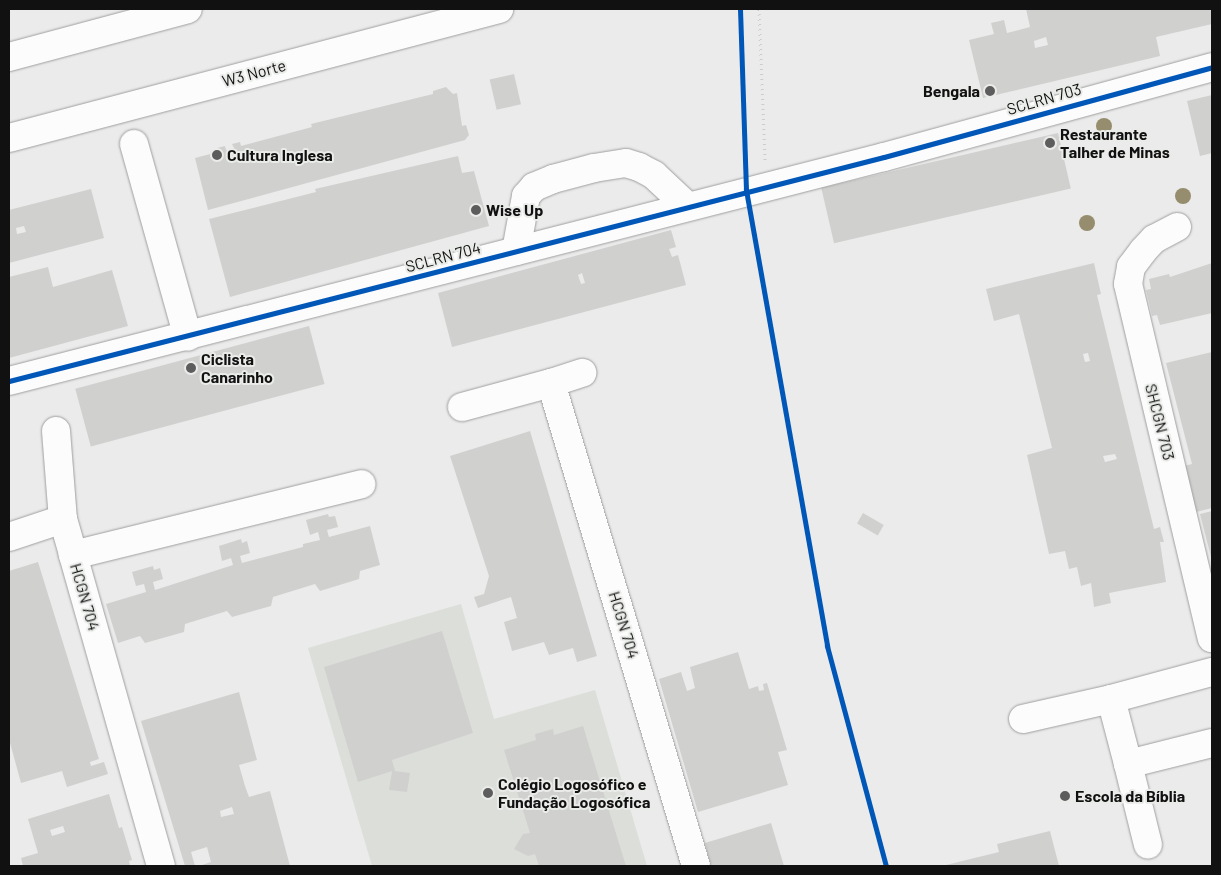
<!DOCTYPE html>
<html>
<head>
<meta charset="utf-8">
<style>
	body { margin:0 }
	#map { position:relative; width:1221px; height:875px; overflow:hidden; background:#eaebea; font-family:Barlow,sans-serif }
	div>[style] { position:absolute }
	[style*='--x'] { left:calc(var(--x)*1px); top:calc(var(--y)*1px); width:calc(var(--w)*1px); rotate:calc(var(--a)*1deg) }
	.built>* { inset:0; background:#dbded9 }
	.building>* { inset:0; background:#d0d1cf; transform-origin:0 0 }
	.path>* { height:3px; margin-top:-1.5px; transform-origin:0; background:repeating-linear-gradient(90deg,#cbcccb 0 1px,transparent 0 5px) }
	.roads { filter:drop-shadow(0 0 1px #9e9f9e) drop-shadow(0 0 1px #9e9f9e) }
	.minor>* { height:28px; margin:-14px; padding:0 14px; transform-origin:14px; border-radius:14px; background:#fcfcfc }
	.major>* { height:28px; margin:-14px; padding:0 14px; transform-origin:14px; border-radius:14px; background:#fcfcfc }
	.cycleway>* { height:5px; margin:-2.5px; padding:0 2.5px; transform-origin:2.5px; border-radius:2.5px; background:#0057b8 }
	.trees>* { width:16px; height:16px; margin:-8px; border-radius:50%; background:#958d6d }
	.dots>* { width:14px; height:14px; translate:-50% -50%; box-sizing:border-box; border:2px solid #eaece9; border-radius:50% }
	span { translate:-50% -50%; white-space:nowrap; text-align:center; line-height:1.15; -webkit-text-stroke:4px #eaece9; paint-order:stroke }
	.street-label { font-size:16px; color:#101110 }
	.poi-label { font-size:16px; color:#101110; font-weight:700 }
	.right { translate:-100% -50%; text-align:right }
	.left { translate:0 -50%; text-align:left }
	.frame { position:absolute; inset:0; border:10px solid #101110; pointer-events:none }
</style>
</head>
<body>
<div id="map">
	<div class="built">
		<i style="clip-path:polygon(461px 604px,494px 719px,595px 690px,647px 866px,372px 866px,308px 648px)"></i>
	</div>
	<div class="building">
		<i style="clip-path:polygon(evenodd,1026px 9px,1212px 9px,1212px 24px,1156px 37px,1160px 56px,983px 98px,969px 40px,994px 34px,991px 23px,1004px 20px,1007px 33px,1030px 27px,1026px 9px,1046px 37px,1048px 45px,1035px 48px,1034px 41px,1046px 37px)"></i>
		<i style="left:514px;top:74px;width:31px;height:25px;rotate:77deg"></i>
		<i style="clip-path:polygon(446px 87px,453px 94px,457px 93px,462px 126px,466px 125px,469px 135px,465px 140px,208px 210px,195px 158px,218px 152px,217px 148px,225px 146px,226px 150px,234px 148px,232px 144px,240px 142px,241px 146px,312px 127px,311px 124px,433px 94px,433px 91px)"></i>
		<i style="clip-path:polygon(1212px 95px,1212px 153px,1200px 156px,1187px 101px)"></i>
		<i style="left:1058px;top:133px;width:57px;height:243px;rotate:77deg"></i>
		<i style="clip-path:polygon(458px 156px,462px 173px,474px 171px,489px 226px,230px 297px,209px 219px,316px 192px,315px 189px)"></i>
		<i style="clip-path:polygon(evenodd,91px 189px,104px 238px,9px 263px,9px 210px,91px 189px,24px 226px,26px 232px,17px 234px,16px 228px,24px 226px)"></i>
		<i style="clip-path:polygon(evenodd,671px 230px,676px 247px,669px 249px,672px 257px,678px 255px,686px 285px,452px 347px,438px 293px,671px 230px,582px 273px,585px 283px,581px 284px,578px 275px,582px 273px)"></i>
		<i style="clip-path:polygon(evenodd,1094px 263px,1101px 294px,1097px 295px,1154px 529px,1160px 527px,1164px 542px,1160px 542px,1166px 582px,1109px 593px,1111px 603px,1094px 607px,1091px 583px,1081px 586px,1077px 567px,1069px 569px,1065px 551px,1049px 554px,1027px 455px,1052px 448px,1019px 314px,994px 321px,986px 289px,1094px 263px,1088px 353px,1090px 361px,1085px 362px,1083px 354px,1088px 353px,1094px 263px,1115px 454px,1117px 459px,1105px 462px,1103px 456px,1115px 454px)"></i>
		<i style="clip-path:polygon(1212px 263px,1212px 313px,1160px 325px,1157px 315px,1152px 316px,1146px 290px,1151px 289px,1149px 279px,1169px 274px,1170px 277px)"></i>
		<i style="clip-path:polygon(48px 267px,53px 287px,112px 270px,128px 326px,9px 358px,9px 277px)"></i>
		<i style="left:309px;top:326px;width:60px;height:242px;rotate:75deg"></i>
		<i style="clip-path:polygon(1212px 352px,1212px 508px,1196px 512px,1184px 466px,1192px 464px,1166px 363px)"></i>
		<i style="clip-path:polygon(530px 431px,597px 656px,577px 662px,573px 648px,549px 655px,544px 642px,512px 651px,504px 622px,517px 618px,511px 597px,478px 608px,474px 597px,484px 594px,489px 576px,450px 456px)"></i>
		<i style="clip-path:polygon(1212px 511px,1212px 561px,1200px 514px)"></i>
		<i style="left:863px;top:513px;width:24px;height:12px;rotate:30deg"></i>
		<i style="clip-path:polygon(328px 514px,329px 517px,335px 516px,338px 527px,327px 530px,329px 537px,370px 526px,380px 565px,360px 571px,359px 579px,320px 591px,315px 584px,273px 597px,271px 606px,232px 617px,227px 611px,185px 624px,184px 632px,145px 643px,140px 636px,118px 643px,106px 604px,146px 592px,144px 584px,136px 586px,132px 572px,153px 566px,154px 570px,160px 568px,163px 579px,153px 582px,155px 590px,233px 565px,231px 558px,222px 561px,219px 546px,241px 539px,242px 543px,247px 541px,250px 553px,240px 556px,242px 563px,303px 547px,303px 544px,320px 540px,318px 532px,310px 535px,306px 520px)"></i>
		<i style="clip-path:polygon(38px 562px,99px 759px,90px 762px,91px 766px,104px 762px,108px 774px,67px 787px,62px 771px,21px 783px,9px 739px,9px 571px)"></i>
		<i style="clip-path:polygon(442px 631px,473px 733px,392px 760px,395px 771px,410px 773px,407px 792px,389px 790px,392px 771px,358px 782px,324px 667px)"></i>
		<i style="clip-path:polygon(738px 652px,749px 689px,758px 686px,759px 691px,764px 690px,763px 684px,767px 683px,787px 750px,778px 752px,788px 785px,698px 812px,659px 679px,681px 672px,687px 691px,695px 688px,690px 667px)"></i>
		<i style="clip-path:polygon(evenodd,239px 692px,257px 760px,239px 765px,245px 786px,249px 797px,270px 791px,290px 866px,199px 866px,211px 862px,207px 847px,191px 852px,195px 866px,185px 866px,141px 721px,239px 692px,232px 807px,234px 814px,221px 817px,220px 811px,232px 807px)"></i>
		<i style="clip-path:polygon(583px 726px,626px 866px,539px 866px,535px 854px,528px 856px,514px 849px,523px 834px,530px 833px,504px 750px,536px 740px,535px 734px,553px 729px,554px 735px)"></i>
		<i style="clip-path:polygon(evenodd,109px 794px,119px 828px,122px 827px,132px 860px,129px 861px,130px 866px,23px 866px,21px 858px,38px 853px,28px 819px,109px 794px,63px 826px,65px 832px,52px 836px,50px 830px,63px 826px)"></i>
		<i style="clip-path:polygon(771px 823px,784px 866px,711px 866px,705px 843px)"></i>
		<i style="clip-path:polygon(1050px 831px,1059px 866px,942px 866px,999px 852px,997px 844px)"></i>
	</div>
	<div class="path">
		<i style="--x:759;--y:9;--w:151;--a:87.7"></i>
	</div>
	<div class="roads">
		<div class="minor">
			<i style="--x:134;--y:144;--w:200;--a:74.4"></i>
			<i style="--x:1177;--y:227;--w:26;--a:152"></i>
			<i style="--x:1154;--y:239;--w:16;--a:133"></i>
			<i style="--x:1143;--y:251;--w:20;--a:127"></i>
			<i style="--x:1131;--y:267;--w:17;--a:100"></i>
			<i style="--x:1128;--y:284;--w:364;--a:76.7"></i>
			<i style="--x:516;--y:251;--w:56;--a:-79.7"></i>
			<i style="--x:526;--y:196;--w:12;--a:-48"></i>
			<i style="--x:534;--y:187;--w:21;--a:-23"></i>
			<i style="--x:553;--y:179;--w:42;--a:-15"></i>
			<i style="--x:594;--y:168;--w:32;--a:-9"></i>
			<i style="--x:626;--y:163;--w:14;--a:17"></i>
			<i style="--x:639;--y:167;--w:17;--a:28"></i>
			<i style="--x:654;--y:175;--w:45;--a:43.2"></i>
			<i style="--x:9;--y:381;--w:903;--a:-14.36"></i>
			<i style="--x:884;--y:157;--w:340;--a:-15.3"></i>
			<i style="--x:551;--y:383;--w:33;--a:-18"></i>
			<i style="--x:462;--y:407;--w:92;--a:-15.1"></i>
			<i style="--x:551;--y:383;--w:504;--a:73.29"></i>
			<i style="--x:56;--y:431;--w:88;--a:85.5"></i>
			<i style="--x:63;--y:519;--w:37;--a:74"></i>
			<i style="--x:9;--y:537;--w:57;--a:-18.4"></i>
			<i style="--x:1111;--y:699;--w:105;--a:-15"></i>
			<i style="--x:1023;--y:719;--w:90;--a:-12.8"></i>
			<i style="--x:1111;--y:699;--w:67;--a:75.3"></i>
			<i style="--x:1128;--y:764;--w:87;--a:-14"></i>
			<i style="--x:1128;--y:764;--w:83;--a:76.1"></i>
			<i style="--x:161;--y:866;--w:323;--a:-105.8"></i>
			<i style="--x:73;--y:555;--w:297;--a:-13.8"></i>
		</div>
		<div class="major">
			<i style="--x:9;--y:57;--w:185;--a:-15"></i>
			<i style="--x:9;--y:138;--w:507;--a:-14.75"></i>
		</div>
	</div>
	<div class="cycleway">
		<i style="--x:740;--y:9;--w:181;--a:88.1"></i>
		<i style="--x:746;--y:190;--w:463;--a:79.9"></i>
		<i style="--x:827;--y:646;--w:228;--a:75"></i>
		<i style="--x:9;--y:381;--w:903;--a:-14.36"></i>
		<i style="--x:884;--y:157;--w:340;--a:-15.3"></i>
	</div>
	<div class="trees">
		<i style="left:1104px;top:126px"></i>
		<i style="left:1183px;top:196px"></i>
		<i style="left:1087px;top:223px"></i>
	</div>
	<div class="dots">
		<i style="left:990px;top:91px;background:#5c5d5c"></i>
		<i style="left:1050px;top:143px;background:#5c5d5c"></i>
		<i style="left:217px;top:155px;background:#5c5d5c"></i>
		<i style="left:476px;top:210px;background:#5c5d5c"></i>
		<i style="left:191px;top:368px;background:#5c5d5c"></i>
		<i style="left:488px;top:793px;background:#5c5d5c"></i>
		<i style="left:1065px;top:796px;background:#5c5d5c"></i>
	</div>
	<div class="street-label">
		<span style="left:254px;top:73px;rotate:-15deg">W3 Norte</span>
		<span style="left:1044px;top:99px;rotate:-16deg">SCLRN 703</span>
		<span style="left:443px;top:257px;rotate:-15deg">SCLRN 704</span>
		<span style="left:1160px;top:422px;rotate:76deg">SHCGN 703</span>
		<span style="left:85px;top:597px;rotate:74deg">HCGN 704</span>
		<span style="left:624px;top:625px;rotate:73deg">HCGN 704</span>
	</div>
	<div class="poi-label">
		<span class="right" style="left:980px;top:91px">Bengala</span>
		<span class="left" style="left:1060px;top:143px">Restaurante<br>Talher de Minas</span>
		<span class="left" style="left:227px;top:155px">Cultura Inglesa</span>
		<span class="left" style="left:486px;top:210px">Wise Up</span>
		<span class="left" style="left:201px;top:368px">Ciclista<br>Canarinho</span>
		<span class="left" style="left:498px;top:793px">Colégio Logosófico e<br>Fundação Logosófica</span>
		<span class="left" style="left:1075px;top:796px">Escola da Bíblia</span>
	</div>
	<div class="frame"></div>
</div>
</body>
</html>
